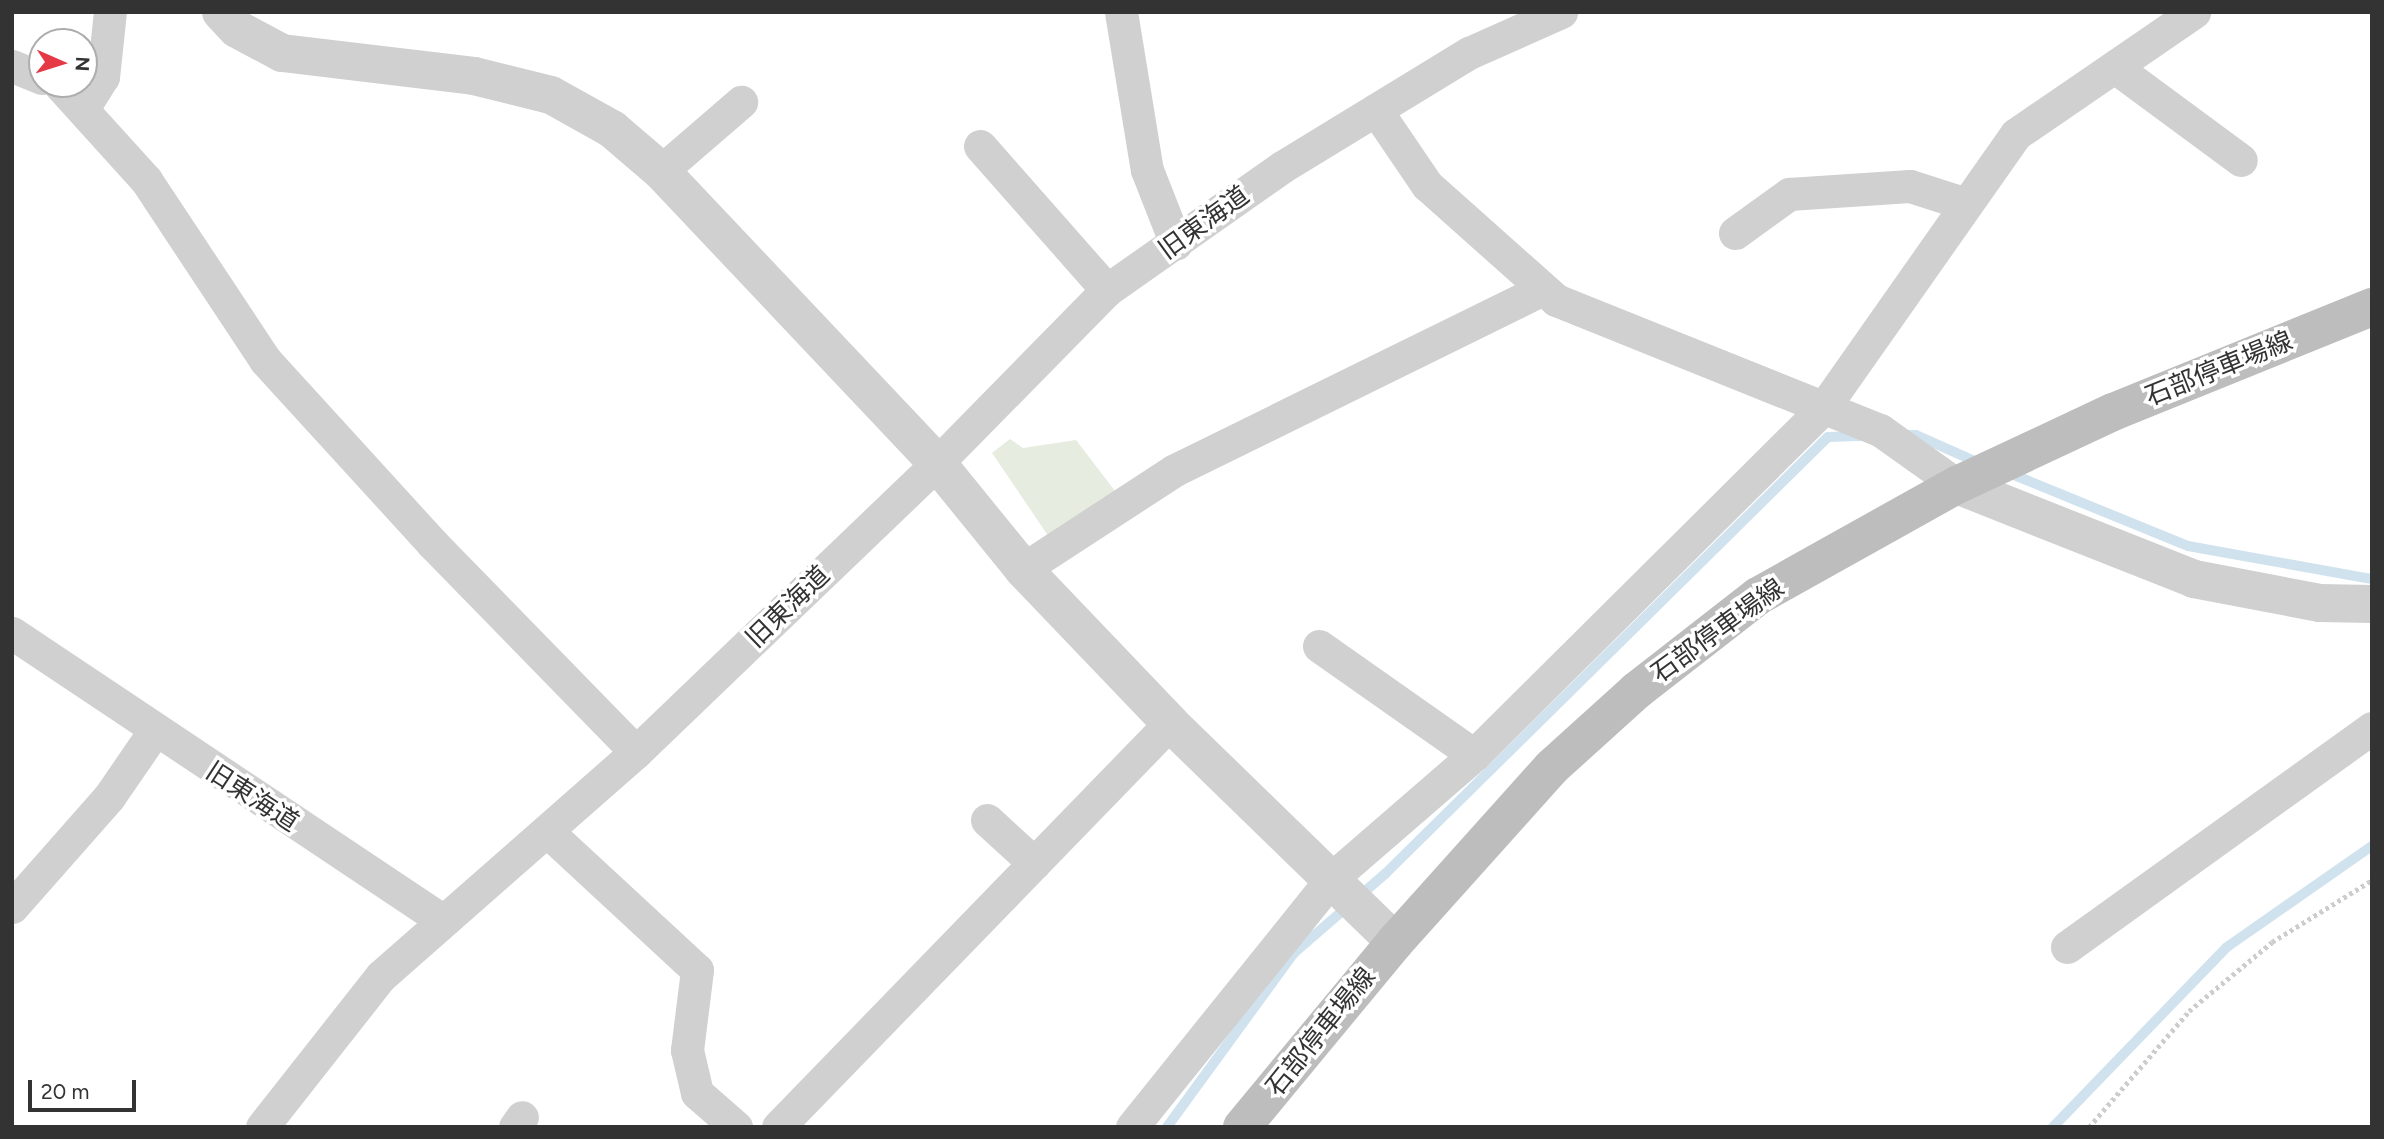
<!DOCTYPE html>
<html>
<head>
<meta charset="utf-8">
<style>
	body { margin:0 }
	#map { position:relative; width:2384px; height:1139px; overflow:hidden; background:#fff; font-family:Figtree,"Noto Sans JP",sans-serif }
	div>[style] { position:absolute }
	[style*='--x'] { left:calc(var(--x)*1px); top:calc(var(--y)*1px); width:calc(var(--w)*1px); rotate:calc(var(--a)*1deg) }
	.green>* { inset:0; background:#e6ecdf }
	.stream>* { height:10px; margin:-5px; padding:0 5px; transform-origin:5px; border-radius:5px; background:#cfe2ee }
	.path>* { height:4.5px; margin-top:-2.25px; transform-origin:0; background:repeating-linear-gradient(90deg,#cdcdcd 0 3.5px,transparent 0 7px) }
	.minor>* { height:33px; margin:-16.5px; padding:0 16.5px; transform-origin:16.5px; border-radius:16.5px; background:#d0d0d0 }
	.tertiary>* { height:38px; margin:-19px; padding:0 19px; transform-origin:19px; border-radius:19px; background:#d0d0d0 }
	.secondary>* { height:38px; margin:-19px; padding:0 19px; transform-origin:19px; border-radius:19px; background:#bdbdbd }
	span { translate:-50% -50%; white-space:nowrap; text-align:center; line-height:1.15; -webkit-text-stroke:7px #fff; paint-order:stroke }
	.street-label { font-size:26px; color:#333 }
	.frame { position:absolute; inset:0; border:14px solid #333; pointer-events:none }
	.north { position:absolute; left:28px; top:28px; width:70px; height:70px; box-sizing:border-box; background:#fff; border:2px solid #adadad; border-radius:50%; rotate:93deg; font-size:19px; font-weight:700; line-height:28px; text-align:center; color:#333 }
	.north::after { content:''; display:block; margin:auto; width:24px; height:32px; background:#e63946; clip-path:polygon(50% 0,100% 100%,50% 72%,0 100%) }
	.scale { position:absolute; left:28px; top:1080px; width:108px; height:32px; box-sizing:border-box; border:4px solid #333; border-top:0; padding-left:9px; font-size:21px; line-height:24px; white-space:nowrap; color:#333; -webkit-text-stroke:5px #fff; paint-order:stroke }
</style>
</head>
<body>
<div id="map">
	<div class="green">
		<i style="clip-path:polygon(1010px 439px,1023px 448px,1076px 440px,1118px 495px,1049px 537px,992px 453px)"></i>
	</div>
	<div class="stream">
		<i style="--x:1902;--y:435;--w:14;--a:0"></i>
		<i style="--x:1916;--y:435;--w:71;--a:24"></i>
		<i style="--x:2009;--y:473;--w:193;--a:22.2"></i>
		<i style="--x:2188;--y:546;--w:187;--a:10.2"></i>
		<i style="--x:1167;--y:1127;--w:215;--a:-53.9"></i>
		<i style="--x:1294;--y:953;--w:121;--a:-41"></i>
		<i style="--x:1385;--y:874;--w:622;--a:-44.61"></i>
		<i style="--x:1828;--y:437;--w:37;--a:-2"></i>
		<i style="--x:2053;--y:1127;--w:250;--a:-46"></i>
		<i style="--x:2227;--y:947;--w:177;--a:-34.9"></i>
	</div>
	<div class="path">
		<i style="--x:2089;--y:1127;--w:153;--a:-49.2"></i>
		<i style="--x:2189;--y:1011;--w:108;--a:-39.7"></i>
		<i style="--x:2272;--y:942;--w:118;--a:-31.8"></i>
	</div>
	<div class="minor">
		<i style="--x:1121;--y:12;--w:160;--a:80.7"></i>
		<i style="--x:1147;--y:170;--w:79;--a:68.6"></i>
		<i style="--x:12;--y:66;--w:32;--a:22"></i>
		<i style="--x:2116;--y:68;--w:155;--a:36.4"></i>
		<i style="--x:59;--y:84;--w:130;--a:47.8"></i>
		<i style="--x:146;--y:180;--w:216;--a:56.5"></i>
		<i style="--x:265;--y:360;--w:248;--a:47.6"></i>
		<i style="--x:432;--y:543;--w:292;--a:45.7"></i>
		<i style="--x:84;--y:107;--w:36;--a:-58"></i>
		<i style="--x:103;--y:77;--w:65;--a:-83.9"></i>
		<i style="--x:1376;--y:110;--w:91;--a:55.8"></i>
		<i style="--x:1427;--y:185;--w:173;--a:41.7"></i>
		<i style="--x:1556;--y:300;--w:349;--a:21.9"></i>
		<i style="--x:1880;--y:430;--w:95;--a:35.5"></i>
		<i style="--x:980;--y:146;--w:192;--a:48.6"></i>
		<i style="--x:661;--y:171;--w:106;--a:-40.8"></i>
		<i style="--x:1735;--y:233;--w:67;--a:-35.8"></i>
		<i style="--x:1789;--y:194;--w:121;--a:-3.8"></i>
		<i style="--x:1910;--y:186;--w:59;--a:17.8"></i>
		<i style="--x:1023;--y:569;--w:181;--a:-33.1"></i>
		<i style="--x:1175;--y:470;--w:410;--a:-26.2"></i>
		<i style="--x:12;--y:633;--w:517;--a:33.72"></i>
		<i style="--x:1319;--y:646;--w:189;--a:35.1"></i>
		<i style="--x:987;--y:820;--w:64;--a:42.5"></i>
		<i style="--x:548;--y:832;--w:203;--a:42.8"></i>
		<i style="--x:697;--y:970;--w:81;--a:97.1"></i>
		<i style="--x:687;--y:1050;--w:44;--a:76.9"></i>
		<i style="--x:697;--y:1093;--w:52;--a:41.1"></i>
		<i style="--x:12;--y:907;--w:147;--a:-48.6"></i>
		<i style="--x:109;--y:797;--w:78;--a:-55.5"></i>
		<i style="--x:2067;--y:947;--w:375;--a:-35.7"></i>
		<i style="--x:262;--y:1127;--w:192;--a:-51.8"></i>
		<i style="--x:381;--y:976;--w:339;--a:-41.3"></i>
		<i style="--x:636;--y:752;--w:417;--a:-43.8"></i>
		<i style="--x:937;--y:463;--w:243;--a:-45.5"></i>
		<i style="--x:1107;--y:290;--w:214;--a:-35.1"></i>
		<i style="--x:1282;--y:167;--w:219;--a:-31.4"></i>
		<i style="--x:1469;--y:53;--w:101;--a:-24"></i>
		<i style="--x:515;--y:1127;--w:12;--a:-55"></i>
		<i style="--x:778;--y:1127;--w:563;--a:-45.86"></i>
		<i style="--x:1132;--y:1127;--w:319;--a:-51.2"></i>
		<i style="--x:1332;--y:878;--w:188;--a:-40.9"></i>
		<i style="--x:1474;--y:755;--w:490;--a:-44.8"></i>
		<i style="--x:1822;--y:410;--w:337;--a:-54.9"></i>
		<i style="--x:2016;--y:134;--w:216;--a:-34.4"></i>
	</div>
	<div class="tertiary">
		<i style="--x:221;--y:12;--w:23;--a:47"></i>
		<i style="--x:237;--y:29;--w:51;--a:28.1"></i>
		<i style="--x:282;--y:53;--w:193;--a:6.8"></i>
		<i style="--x:474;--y:76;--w:79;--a:13.9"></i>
		<i style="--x:551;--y:95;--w:70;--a:29.1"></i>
		<i style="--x:612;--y:129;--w:65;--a:40.6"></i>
		<i style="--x:661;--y:171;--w:402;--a:46.6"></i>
		<i style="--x:937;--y:463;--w:136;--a:50.9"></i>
		<i style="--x:1023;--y:569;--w:213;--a:46.3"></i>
		<i style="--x:1170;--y:723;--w:314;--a:44.2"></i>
		<i style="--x:1957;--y:485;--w:255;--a:21.6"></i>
		<i style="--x:2194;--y:579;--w:128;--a:10.8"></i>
		<i style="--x:2320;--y:603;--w:52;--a:1.1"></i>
	</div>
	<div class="secondary">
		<i style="--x:1242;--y:1127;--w:240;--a:-50.4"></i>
		<i style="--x:1395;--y:942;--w:235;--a:-48.1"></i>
		<i style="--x:1552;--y:767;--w:113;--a:-42.1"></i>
		<i style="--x:1636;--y:691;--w:155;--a:-37.9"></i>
		<i style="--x:1758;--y:596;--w:228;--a:-29.2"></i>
		<i style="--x:1957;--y:485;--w:172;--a:-25.1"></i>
		<i style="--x:2113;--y:412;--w:279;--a:-22.1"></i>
	</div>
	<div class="street-label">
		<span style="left:1204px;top:223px;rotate:-36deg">旧東海道</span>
		<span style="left:2219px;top:369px;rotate:-22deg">石部停車場線</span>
		<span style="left:788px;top:607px;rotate:-44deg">旧東海道</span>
		<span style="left:1718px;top:631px;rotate:-36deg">石部停車場線</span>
		<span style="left:252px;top:797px;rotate:33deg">旧東海道</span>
		<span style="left:1321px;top:1032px;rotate:-51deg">石部停車場線</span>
	</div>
	<div class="frame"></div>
	<div class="north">N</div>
	<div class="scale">20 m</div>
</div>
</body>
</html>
